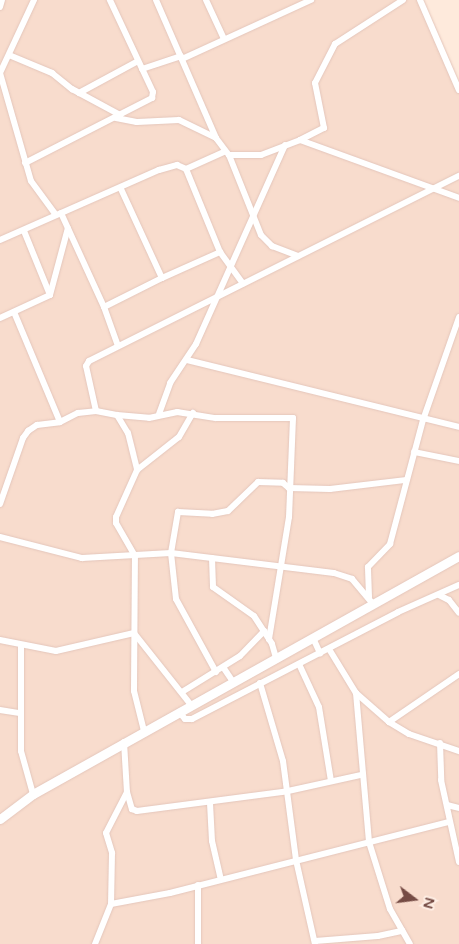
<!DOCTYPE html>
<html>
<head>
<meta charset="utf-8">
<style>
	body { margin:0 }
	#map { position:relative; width:459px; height:944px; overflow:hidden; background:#feeadc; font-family:"Varela Round",sans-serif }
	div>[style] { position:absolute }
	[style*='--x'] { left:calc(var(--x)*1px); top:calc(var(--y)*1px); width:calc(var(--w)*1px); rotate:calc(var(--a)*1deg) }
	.residential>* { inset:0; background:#f8dccd }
	.roads { filter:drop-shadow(0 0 1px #e4c6bb) drop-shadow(0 0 1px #e4c6bb) }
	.street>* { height:6px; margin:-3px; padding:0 3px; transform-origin:3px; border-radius:3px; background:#fff }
	.secondary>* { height:9px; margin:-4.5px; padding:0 4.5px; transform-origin:4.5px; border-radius:4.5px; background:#fff }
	span { translate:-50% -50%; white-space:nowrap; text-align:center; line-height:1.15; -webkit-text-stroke:5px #ffefe5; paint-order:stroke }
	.north { position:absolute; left:389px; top:874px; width:50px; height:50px; -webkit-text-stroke:4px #ffefe5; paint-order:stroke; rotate:105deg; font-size:14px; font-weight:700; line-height:20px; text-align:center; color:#754b44 }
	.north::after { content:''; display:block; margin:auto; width:18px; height:22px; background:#754b44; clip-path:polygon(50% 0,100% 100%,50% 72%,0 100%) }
</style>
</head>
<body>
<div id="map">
	<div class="residential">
		<i style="clip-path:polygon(0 0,420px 0,459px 90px,459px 944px,0 944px)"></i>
	</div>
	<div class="roads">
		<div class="street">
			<i style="--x:34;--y:0;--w:81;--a:115"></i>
			<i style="--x:0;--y:73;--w:112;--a:74"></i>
			<i style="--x:31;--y:181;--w:42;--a:53.7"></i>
			<i style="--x:156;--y:0;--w:150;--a:66.5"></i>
			<i style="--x:216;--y:138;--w:21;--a:53"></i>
			<i style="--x:229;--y:155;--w:86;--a:68.2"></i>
			<i style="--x:261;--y:235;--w:16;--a:45"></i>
			<i style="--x:272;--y:246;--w:28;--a:21"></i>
			<i style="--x:206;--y:0;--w:43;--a:65.2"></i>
			<i style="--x:420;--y:0;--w:98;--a:66.6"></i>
			<i style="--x:0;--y:7;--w:7;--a:-74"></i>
			<i style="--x:9;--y:55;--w:47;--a:22.7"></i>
			<i style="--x:52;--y:73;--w:26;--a:39"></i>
			<i style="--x:72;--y:89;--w:55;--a:28.4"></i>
			<i style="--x:182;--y:59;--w:142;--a:-24.6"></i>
			<i style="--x:142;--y:69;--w:41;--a:-18.4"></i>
			<i style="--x:79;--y:93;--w:67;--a:-28.5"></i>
			<i style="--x:116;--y:118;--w:21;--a:11"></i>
			<i style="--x:137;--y:122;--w:42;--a:-2.7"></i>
			<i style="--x:179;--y:120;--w:41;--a:25.9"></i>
			<i style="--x:300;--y:140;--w:27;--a:-27"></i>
			<i style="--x:324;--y:128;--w:46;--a:-101.3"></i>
			<i style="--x:315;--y:83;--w:44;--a:-62.9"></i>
			<i style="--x:335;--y:44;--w:81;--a:-32.9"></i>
			<i style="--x:229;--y:155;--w:32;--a:0"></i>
			<i style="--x:261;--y:155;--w:42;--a:-21"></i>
			<i style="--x:300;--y:140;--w:169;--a:20"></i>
			<i style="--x:25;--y:163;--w:143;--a:-27.1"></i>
			<i style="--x:152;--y:98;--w:6;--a:-81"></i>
			<i style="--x:153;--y:92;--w:102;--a:-115.1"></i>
			<i style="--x:186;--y:169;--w:90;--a:67.7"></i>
			<i style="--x:220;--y:252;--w:39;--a:54"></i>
			<i style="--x:121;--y:189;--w:98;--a:65.3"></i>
			<i style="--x:162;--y:278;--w:64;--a:-24.1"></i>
			<i style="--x:61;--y:213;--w:103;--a:65.4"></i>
			<i style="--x:104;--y:307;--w:41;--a:70.3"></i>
			<i style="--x:24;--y:231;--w:69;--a:67.9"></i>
			<i style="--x:0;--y:240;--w:174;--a:-23.8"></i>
			<i style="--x:159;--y:170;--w:19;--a:-16"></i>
			<i style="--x:177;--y:165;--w:10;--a:24"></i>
			<i style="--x:186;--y:169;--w:42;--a:-24.1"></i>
			<i style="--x:104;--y:307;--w:65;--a:-26.6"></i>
			<i style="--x:14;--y:312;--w:119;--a:67.3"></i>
			<i style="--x:0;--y:318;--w:55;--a:-24.7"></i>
			<i style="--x:50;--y:295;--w:69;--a:-75"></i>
			<i style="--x:187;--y:360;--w:280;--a:13.8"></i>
			<i style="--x:96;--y:411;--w:46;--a:-102.5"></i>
			<i style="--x:86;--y:366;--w:6;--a:-59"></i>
			<i style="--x:89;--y:361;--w:414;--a:-26.6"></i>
			<i style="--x:159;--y:414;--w:33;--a:-70"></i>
			<i style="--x:170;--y:383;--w:47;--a:-56.3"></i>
			<i style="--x:196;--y:344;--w:218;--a:-65.9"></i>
			<i style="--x:117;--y:415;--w:32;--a:5"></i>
			<i style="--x:149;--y:418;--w:29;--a:-12"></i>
			<i style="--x:177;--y:412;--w:39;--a:9"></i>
			<i style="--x:216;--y:418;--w:77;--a:0"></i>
			<i style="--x:293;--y:418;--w:99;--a:92.3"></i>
			<i style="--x:289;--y:517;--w:124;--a:99.3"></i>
			<i style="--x:414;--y:452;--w:46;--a:11.3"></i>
			<i style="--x:0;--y:504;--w:70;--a:-70.8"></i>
			<i style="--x:23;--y:438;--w:9;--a:-54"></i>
			<i style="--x:28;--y:431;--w:11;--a:-34"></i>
			<i style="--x:37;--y:425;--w:23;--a:-7"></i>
			<i style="--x:60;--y:422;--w:20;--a:-27"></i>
			<i style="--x:78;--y:413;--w:18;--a:-6"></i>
			<i style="--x:96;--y:411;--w:21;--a:11"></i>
			<i style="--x:117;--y:415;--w:21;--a:59"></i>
			<i style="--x:128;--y:433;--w:38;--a:76"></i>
			<i style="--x:0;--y:537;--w:85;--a:14.4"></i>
			<i style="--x:82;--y:558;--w:89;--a:-3.2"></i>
			<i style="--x:171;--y:553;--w:164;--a:7"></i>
			<i style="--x:334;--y:573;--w:19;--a:18"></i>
			<i style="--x:352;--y:579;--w:33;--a:50"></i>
			<i style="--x:212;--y:558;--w:29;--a:88"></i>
			<i style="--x:213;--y:587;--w:50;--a:35.3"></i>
			<i style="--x:254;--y:616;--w:33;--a:57"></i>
			<i style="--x:272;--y:644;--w:15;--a:74"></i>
			<i style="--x:439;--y:595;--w:11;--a:27"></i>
			<i style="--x:449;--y:600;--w:16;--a:52"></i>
			<i style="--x:369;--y:597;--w:30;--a:-92"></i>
			<i style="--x:368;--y:567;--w:32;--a:-46"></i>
			<i style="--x:390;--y:544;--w:128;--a:-75.1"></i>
			<i style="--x:423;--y:420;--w:109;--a:-70.7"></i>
			<i style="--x:134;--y:633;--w:92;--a:51.6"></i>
			<i style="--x:313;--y:638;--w:17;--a:65"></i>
			<i style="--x:0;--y:640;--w:57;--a:11.1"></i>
			<i style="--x:56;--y:651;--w:80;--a:-13"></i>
			<i style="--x:21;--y:645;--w:106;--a:90"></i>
			<i style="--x:21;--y:751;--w:45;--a:74.4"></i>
			<i style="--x:329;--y:649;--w:52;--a:58.5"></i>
			<i style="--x:356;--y:693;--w:44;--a:41.3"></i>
			<i style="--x:389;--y:722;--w:23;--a:31"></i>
			<i style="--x:409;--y:734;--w:53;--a:18.8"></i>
			<i style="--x:299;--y:664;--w:47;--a:65.1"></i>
			<i style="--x:319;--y:707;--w:75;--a:80.8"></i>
			<i style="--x:223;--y:667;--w:18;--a:56"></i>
			<i style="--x:216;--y:672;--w:83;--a:-118.7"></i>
			<i style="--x:176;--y:599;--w:46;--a:-96.2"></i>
			<i style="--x:171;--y:553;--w:42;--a:-80.3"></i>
			<i style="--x:178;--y:512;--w:34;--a:3"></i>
			<i style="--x:212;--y:514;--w:16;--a:-11"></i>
			<i style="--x:228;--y:511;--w:42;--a:-44"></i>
			<i style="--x:258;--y:482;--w:25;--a:2"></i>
			<i style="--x:283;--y:483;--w:8;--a:40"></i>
			<i style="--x:289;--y:488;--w:41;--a:1.4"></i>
			<i style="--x:330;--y:489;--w:77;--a:-6.8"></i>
			<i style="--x:260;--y:683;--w:81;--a:73.6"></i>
			<i style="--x:283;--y:761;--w:100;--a:82.5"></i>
			<i style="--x:296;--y:860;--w:86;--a:77.3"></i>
			<i style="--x:182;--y:692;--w:68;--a:-31.8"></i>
			<i style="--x:240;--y:656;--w:35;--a:-46"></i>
			<i style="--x:356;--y:693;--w:150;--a:85"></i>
			<i style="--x:369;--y:842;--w:70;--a:72.6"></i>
			<i style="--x:390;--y:909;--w:40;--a:60.3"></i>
			<i style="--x:0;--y:710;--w:20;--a:9"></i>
			<i style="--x:179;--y:712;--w:9;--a:49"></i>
			<i style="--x:185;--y:719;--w:7;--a:0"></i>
			<i style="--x:192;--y:719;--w:232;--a:-27.4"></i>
			<i style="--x:398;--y:612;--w:67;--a:-23.9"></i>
			<i style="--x:389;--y:722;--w:85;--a:-34.4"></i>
			<i style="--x:144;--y:731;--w:41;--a:-104"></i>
			<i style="--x:134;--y:691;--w:135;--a:-89.6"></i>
			<i style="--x:135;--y:556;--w:38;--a:-120"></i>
			<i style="--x:116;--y:523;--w:6;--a:-90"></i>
			<i style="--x:116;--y:517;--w:51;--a:-65.9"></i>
			<i style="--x:137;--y:470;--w:53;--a:-38.2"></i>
			<i style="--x:179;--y:437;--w:28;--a:-60"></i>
			<i style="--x:124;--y:742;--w:50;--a:86.6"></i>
			<i style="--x:127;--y:792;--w:18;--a:74"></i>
			<i style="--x:132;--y:809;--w:5;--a:22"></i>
			<i style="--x:137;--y:811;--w:152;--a:-7.5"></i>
			<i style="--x:288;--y:791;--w:75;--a:-12.4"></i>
			<i style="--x:440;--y:743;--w:37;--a:88"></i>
			<i style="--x:441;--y:780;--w:84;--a:77.6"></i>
			<i style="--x:127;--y:792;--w:46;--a:117.1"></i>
			<i style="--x:106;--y:833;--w:21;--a:73"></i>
			<i style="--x:112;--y:853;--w:51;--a:91.1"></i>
			<i style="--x:111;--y:904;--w:60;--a:-10.6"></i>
			<i style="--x:170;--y:893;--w:288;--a:-14.3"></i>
			<i style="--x:210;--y:803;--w:38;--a:87"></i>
			<i style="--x:212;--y:841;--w:39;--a:77"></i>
			<i style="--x:447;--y:805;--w:12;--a:14"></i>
			<i style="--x:315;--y:941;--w:63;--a:-4.5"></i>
			<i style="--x:378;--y:936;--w:25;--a:-12"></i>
			<i style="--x:95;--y:944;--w:43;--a:-68.2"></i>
			<i style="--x:198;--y:944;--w:59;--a:-90"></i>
		</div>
		<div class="secondary">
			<i style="--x:0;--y:819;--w:41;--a:-37.1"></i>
			<i style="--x:33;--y:794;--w:488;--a:-29.2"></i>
		</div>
	</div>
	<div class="north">N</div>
</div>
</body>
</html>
